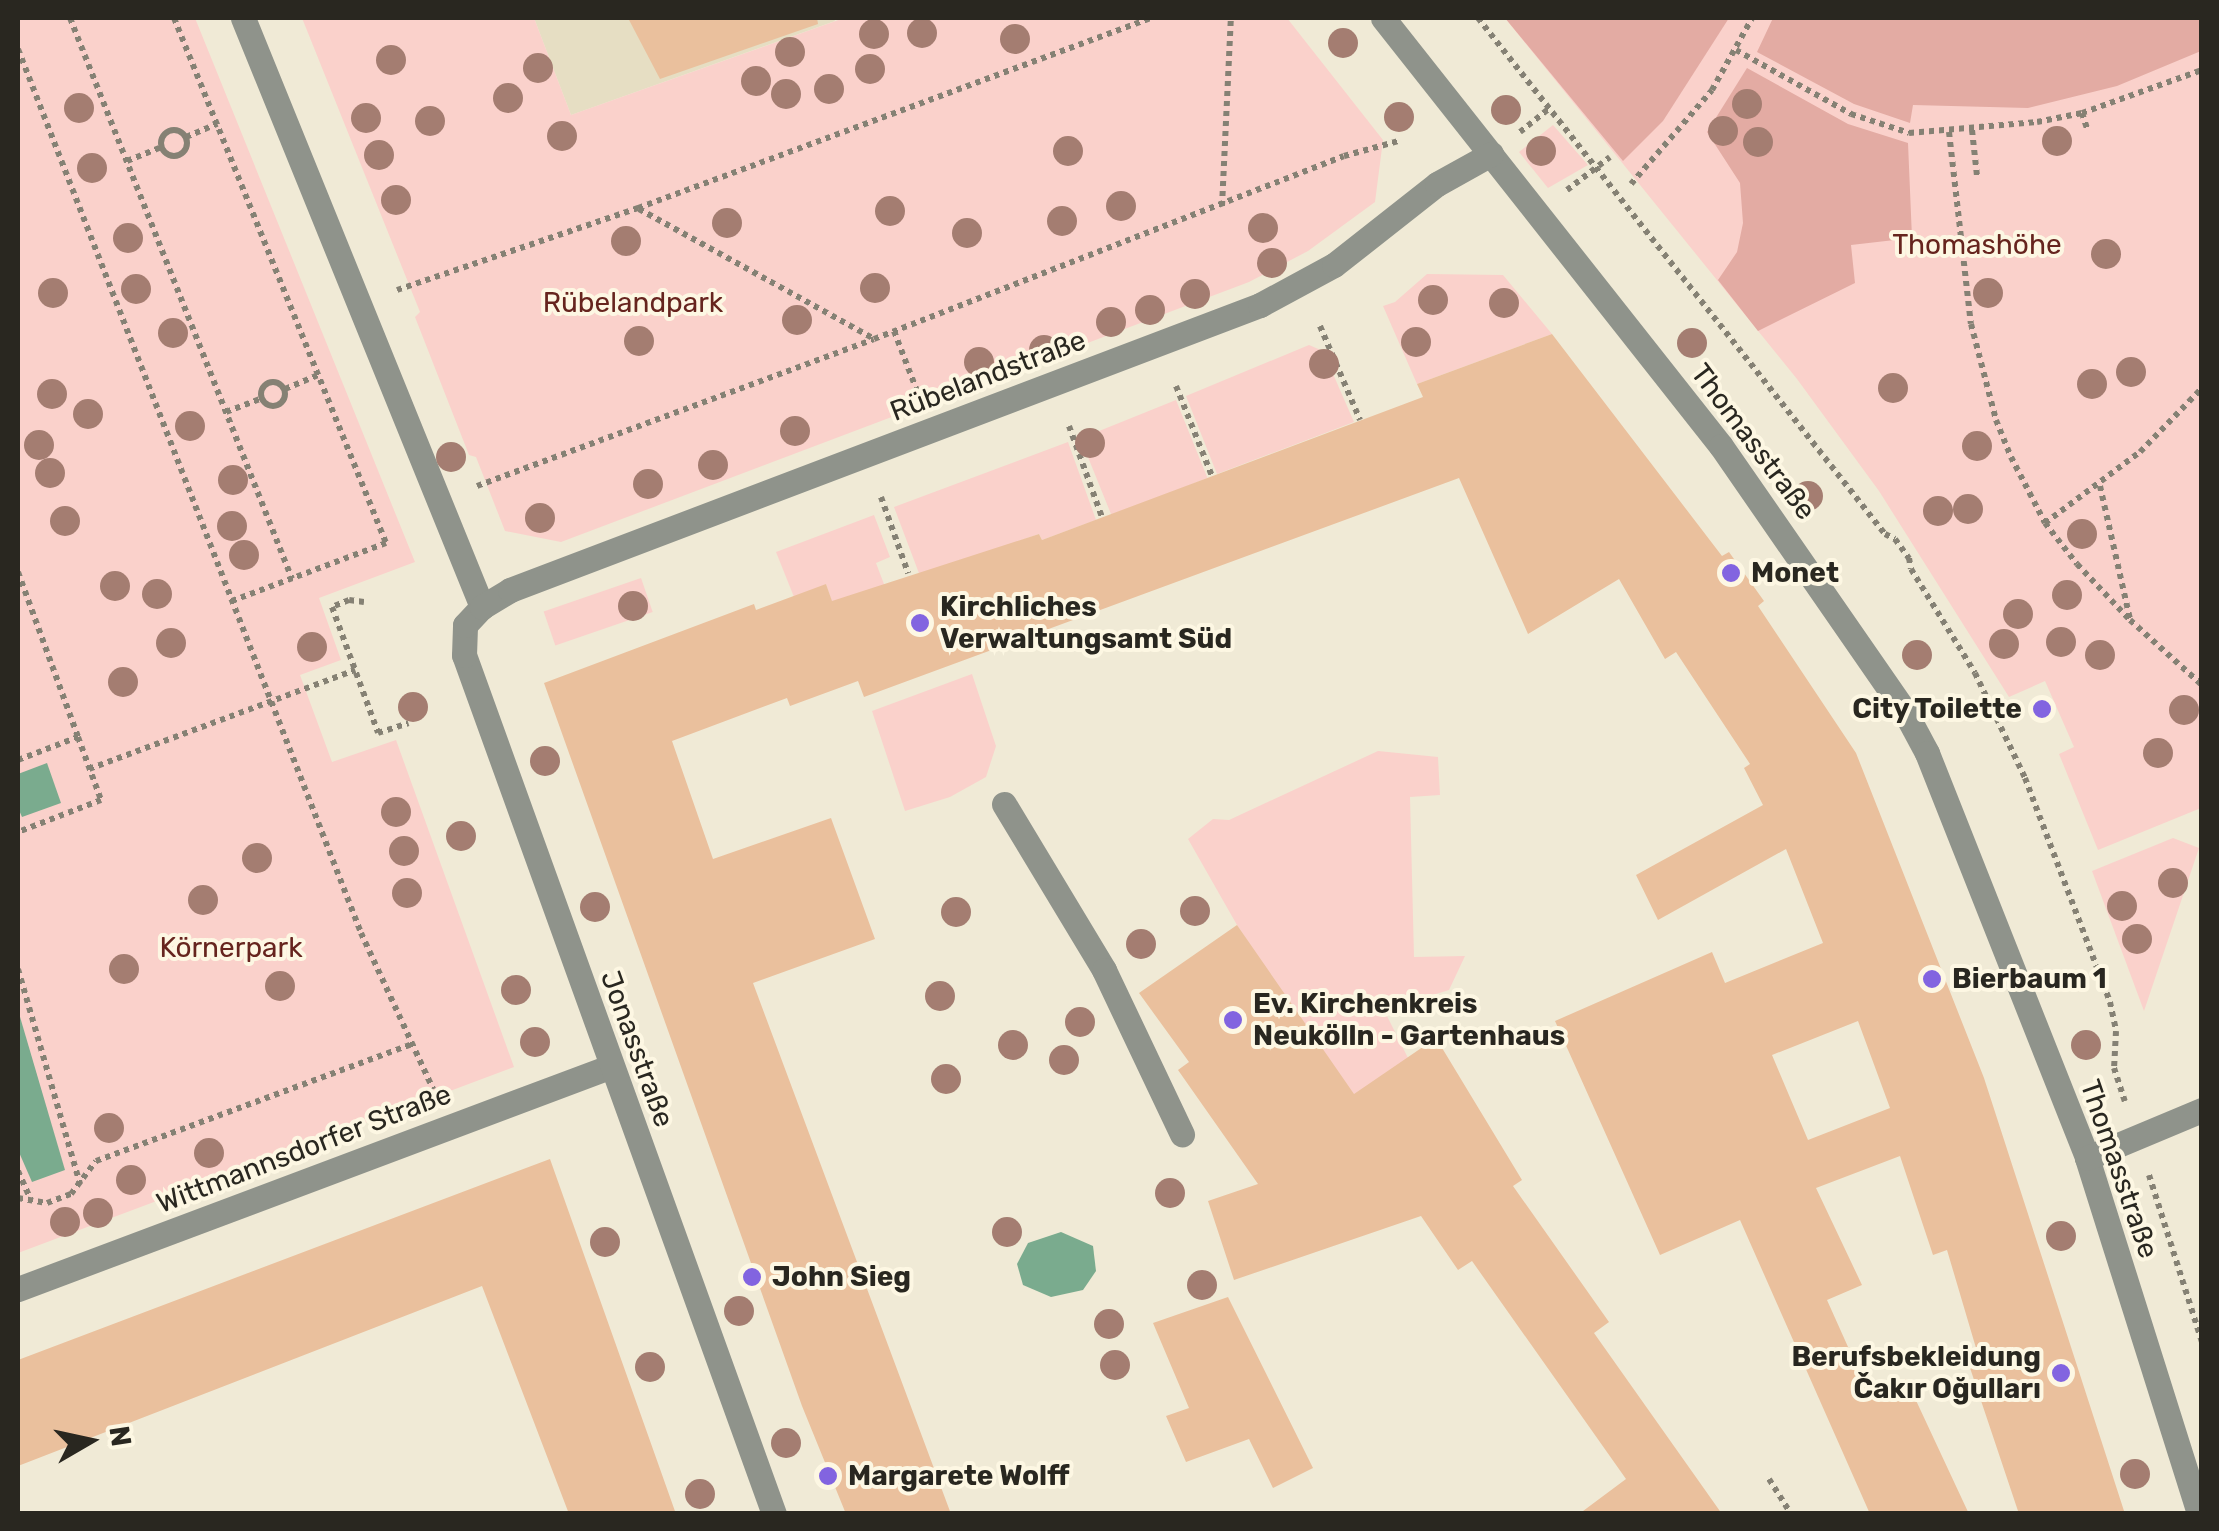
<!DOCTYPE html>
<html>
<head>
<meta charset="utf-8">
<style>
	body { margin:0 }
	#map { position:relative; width:2219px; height:1531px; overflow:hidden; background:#f0ead6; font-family:Rubik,sans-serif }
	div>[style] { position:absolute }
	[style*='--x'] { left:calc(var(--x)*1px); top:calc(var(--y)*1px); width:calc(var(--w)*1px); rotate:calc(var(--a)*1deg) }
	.built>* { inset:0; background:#e6dec3 }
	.green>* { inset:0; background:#fad1cb; transform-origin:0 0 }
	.forest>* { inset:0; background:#e3aba3 }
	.water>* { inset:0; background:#7aab8e }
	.building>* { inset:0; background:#eac09d }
	.path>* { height:6px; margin-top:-3px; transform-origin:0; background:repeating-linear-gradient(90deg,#858174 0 5px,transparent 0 10px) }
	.path>.ring { margin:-3px; padding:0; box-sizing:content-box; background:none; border:6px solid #858174; border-radius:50% }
	.lane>* { height:25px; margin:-12.5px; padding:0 12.5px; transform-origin:12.5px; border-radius:12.5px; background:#8f938b }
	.street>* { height:25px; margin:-12.5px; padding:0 12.5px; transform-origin:12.5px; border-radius:12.5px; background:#8f938b }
	.trees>* { width:30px; height:30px; margin:-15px; border-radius:50%; background:#a47d71 }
	.dots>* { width:28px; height:28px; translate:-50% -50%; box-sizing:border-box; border:5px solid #fdf7e3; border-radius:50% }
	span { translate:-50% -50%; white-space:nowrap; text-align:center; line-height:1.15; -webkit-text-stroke:8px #fdf7e3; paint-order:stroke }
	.park-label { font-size:28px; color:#66241e }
	.street-label { font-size:28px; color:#292720 }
	.poi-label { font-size:28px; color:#292720; font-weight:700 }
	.left { translate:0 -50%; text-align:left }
	.right { translate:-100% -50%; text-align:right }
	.frame { position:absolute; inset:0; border:20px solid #292720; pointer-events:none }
	.north { position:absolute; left:40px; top:1391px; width:100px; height:100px; -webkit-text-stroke:8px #fdf7e3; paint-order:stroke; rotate:81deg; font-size:28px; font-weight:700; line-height:40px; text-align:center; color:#292720 }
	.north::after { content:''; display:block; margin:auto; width:35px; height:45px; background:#292720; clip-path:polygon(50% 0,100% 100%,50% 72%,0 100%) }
</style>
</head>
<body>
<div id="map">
	<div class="built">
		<i style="clip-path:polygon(534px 18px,833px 18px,835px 21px,571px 115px)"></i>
	</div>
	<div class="green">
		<i style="clip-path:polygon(18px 18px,195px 18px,415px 562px,319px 598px,341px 660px,300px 675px,332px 762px,396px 740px,514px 1067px,18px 1253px)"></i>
		<i style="clip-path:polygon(302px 18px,534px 18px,571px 115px,844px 18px,1287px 18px,1383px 140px,1375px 202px,1308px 251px,1249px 282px,561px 542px,505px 531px,476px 457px,469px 455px,415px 317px,420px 312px)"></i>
		<i style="clip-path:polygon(1505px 18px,2201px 18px,2201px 808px,2098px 850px,2059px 754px,2074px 747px,2045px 681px,2009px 697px,1879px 491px,1797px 379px)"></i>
		<i style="clip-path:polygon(1553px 125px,1588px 165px,1548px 188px,1519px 152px)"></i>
		<i style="clip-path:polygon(1427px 274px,1503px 275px,1552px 334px,1417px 384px,1383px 306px,1395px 302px)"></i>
		<i style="clip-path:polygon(1309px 345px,1323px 351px,1354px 422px,1217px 474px,1186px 396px)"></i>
		<i style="left:1176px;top:400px;width:84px;height:103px;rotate:68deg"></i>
		<i style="clip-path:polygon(1068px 442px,1096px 520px,1042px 540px,1039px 534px,920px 576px,894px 507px)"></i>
		<i style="clip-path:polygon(874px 515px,890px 557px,876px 563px,887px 592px,835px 611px,826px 584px,798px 607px,776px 552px)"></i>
		<i style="left:641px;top:578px;width:36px;height:103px;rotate:71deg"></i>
		<i style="clip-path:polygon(972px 674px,996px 746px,986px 777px,950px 797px,905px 811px,872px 711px)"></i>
		<i style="clip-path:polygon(1378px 751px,1438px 757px,1440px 795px,1410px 797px,1414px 957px,1465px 956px,1449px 990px,1384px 1010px,1408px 1058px,1351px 1098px,1237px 925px,1188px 839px,1213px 819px,1229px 820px)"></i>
		<i style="clip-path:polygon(2173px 838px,2199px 848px,2144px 1011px,2092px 871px)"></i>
	</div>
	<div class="forest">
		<i style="clip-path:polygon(1505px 18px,1729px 18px,1663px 121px,1623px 161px)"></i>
		<i style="clip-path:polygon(1773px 18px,2201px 18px,2201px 51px,2117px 86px,2028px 108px,1913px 105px,1910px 123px,1854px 104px,1757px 52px)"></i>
		<i style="clip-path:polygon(1747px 68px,1848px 124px,1908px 143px,1912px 238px,1851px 245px,1855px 283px,1758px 331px,1718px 280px,1737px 252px,1743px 223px,1740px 183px,1707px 132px)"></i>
	</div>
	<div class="water">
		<i style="clip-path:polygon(47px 763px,61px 803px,22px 817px,18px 808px,18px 774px)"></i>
		<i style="clip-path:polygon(18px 1010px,65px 1170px,32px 1182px,18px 1150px)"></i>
		<i style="clip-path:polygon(1061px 1232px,1093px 1246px,1096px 1271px,1083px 1290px,1051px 1297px,1023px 1285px,1017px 1264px,1028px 1243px)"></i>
	</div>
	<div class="building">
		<i style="clip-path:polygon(628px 18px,817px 18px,818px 24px,660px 79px)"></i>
		<i style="clip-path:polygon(evenodd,1552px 334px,1722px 556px,1729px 552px,1764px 601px,1758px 606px,1856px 753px,1984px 1078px,2125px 1514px,2019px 1514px,1965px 1353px,1976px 1348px,1947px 1250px,1933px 1255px,1900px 1156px,1816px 1188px,1862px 1285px,1827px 1300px,1870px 1396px,1906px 1379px,1969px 1514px,1870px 1514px,1740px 1220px,1660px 1255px,1555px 1021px,1712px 952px,1725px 983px,1823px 943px,1786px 849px,1658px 920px,1636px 875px,1763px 805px,1744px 768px,1750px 764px,1676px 652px,1665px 659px,1619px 579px,1528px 634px,1459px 478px,864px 697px,858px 681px,790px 706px,787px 698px,672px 741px,713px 859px,831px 818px,875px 939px,753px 983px,951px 1514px,846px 1514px,802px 1406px,544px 683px,754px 604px,756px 610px,826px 584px,832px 601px,1039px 534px,1042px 540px,1423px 397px,1417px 384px,1552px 334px,1858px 1021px,1890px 1108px,1808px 1140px,1772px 1055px,1858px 1021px)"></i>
		<i style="clip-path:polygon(1237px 925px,1354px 1094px,1436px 1038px,1522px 1180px,1513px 1186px,1609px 1322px,1594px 1333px,1722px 1514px,1579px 1514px,1626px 1479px,1472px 1261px,1458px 1270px,1421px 1216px,1234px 1280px,1208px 1201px,1258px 1184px,1178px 1070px,1189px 1062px,1139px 993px)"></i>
		<i style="clip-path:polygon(550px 1159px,676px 1514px,569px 1514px,482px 1286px,18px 1466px,18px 1360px)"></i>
		<i style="clip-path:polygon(1228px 1297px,1313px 1468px,1273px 1488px,1249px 1439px,1186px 1462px,1166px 1416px,1189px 1408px,1153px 1323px)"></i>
	</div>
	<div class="path">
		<i style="--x:70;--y:18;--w:603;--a:68.41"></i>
		<i style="--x:174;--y:18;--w:566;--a:68.01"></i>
		<i style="--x:386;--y:543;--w:165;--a:159.4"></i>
		<i style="--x:1478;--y:18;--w:657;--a:51.74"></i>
		<i style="--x:1885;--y:534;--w:11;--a:27"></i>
		<i style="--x:1895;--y:539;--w:24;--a:54"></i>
		<i style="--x:1909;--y:558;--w:11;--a:80"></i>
		<i style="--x:1911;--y:569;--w:122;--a:58.4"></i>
		<i style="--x:1975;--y:673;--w:116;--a:64.5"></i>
		<i style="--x:2025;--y:778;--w:240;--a:69.2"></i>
		<i style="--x:2110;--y:1002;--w:30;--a:78"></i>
		<i style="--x:2116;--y:1031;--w:37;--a:93"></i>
		<i style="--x:2114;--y:1068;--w:35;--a:72"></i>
		<i style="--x:18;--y:49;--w:948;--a:68.79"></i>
		<i style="--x:361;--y:933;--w:172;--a:65.2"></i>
		<i style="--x:1736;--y:50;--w:132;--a:29.1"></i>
		<i style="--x:1851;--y:114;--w:61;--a:18.1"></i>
		<i style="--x:1909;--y:133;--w:128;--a:-4.9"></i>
		<i style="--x:2037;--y:122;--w:46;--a:-11.3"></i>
		<i style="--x:2082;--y:113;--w:127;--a:-19.7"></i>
		<i style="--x:2082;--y:113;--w:16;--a:72"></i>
		<i style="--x:1972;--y:130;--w:46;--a:83.8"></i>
		<i class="ring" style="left:161px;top:130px;width:20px;height:20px"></i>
		<i style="--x:1520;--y:132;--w:38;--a:-39"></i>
		<i style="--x:1949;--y:132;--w:193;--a:83.5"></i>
		<i style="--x:1971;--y:324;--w:99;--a:75.4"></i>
		<i style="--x:1996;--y:420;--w:40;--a:68"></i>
		<i style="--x:2011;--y:457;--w:74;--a:62.7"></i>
		<i style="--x:2045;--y:523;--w:52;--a:52"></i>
		<i style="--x:2077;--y:564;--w:77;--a:46.6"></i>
		<i style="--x:2130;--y:620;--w:97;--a:42.1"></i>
		<i style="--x:186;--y:137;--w:34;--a:-23"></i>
		<i style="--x:127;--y:161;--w:38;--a:-22"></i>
		<i style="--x:1631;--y:184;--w:124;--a:-49.2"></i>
		<i style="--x:1712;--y:90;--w:82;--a:-60.9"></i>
		<i style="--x:1567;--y:190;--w:54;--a:-37.5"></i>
		<i style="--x:1222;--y:206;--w:188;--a:-87.3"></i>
		<i style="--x:639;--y:209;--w:267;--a:28.9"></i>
		<i style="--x:397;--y:290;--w:255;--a:-18.8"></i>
		<i style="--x:638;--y:208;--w:547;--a:-20.32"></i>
		<i style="--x:1320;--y:326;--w:102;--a:66.9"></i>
		<i style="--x:894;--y:331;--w:64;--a:69"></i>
		<i class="ring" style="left:261px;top:382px;width:18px;height:18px"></i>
		<i style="--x:1176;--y:386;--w:97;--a:68.2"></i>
		<i style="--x:285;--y:389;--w:36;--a:-23"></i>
		<i style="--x:226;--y:412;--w:39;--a:-21"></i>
		<i style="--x:1069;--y:426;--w:97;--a:70.1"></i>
		<i style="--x:477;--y:486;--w:423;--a:-20.3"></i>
		<i style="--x:874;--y:339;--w:504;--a:-21.27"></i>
		<i style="--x:1344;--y:156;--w:56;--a:-15.5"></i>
		<i style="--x:2100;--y:486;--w:136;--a:77.3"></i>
		<i style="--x:881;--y:497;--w:81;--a:70.4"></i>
		<i style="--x:2045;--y:523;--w:119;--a:-36.8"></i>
		<i style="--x:2140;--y:452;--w:89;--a:-45.9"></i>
		<i style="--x:18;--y:572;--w:176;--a:70"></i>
		<i style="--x:364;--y:602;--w:15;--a:-172"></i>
		<i style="--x:349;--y:600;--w:18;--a:158"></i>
		<i style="--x:332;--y:607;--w:134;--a:69.9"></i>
		<i style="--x:378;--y:733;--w:32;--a:-18"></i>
		<i style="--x:18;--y:760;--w:64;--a:-21"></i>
		<i style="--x:78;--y:737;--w:67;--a:69.9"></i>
		<i style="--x:101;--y:800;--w:89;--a:158.9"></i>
		<i style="--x:89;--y:769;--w:284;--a:-20.4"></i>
		<i style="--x:18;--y:969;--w:224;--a:73.9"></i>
		<i style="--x:18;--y:1171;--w:32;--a:66"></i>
		<i style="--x:2149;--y:1175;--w:175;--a:72.4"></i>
		<i style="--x:18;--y:1198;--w:29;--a:10"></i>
		<i style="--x:47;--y:1203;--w:26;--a:-21"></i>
		<i style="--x:71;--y:1194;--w:41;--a:-52.9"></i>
		<i style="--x:96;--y:1161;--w:335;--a:-20.3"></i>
		<i style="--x:1769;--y:1479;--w:41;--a:57.8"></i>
	</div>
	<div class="lane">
		<i style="--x:243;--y:18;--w:636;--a:67.91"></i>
		<i style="--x:1004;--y:804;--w:194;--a:58.9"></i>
		<i style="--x:1104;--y:970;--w:182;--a:64.6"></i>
	</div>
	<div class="street">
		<i style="--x:1383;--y:18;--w:545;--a:51.7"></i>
		<i style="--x:1721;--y:446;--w:321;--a:55.3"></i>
		<i style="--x:1904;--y:710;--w:49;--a:61.9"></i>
		<i style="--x:1927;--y:753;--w:435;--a:68.4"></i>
		<i style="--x:2087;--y:1158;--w:373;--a:72.5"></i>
		<i style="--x:2087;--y:1158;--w:125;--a:-22.7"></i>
		<i style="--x:18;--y:1289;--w:634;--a:-20.58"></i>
		<i style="--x:774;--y:1514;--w:913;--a:-109.84"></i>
		<i style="--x:464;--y:655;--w:30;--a:-88"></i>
		<i style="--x:465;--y:625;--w:25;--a:-47"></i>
		<i style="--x:482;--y:607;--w:33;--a:-31"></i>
		<i style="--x:510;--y:590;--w:802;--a:-20.81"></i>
		<i style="--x:1260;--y:305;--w:84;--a:-28.4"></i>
		<i style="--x:1334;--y:265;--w:131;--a:-38.2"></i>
		<i style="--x:1437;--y:184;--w:62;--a:-29.1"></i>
	</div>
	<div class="trees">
		<i style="left:922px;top:33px"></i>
		<i style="left:874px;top:34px"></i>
		<i style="left:1015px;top:39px"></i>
		<i style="left:1343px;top:43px"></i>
		<i style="left:790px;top:52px"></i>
		<i style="left:391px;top:60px"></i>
		<i style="left:538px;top:68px"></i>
		<i style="left:870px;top:69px"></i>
		<i style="left:756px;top:81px"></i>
		<i style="left:829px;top:89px"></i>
		<i style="left:786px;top:94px"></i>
		<i style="left:508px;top:98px"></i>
		<i style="left:1747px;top:104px"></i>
		<i style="left:79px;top:108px"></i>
		<i style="left:1506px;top:110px"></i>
		<i style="left:1399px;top:117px"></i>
		<i style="left:366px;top:118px"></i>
		<i style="left:430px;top:121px"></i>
		<i style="left:1723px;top:131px"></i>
		<i style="left:562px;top:136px"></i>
		<i style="left:2057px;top:141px"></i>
		<i style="left:1758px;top:142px"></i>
		<i style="left:1068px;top:151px"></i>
		<i style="left:1541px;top:151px"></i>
		<i style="left:379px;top:155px"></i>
		<i style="left:92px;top:168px"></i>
		<i style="left:396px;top:200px"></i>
		<i style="left:1121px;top:206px"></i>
		<i style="left:890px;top:211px"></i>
		<i style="left:1062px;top:221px"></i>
		<i style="left:727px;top:223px"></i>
		<i style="left:1263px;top:228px"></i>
		<i style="left:967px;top:233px"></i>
		<i style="left:128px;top:238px"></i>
		<i style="left:626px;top:241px"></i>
		<i style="left:2106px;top:254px"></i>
		<i style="left:1272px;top:263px"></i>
		<i style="left:875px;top:288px"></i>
		<i style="left:136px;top:289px"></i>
		<i style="left:53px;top:293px"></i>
		<i style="left:1988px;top:293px"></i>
		<i style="left:1195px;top:294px"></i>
		<i style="left:1433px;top:300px"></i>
		<i style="left:1504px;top:303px"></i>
		<i style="left:1150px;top:310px"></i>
		<i style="left:797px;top:320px"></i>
		<i style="left:1111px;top:322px"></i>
		<i style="left:173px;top:333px"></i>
		<i style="left:639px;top:341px"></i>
		<i style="left:1416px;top:342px"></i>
		<i style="left:1692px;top:343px"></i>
		<i style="left:1044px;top:350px"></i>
		<i style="left:979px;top:362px"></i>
		<i style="left:1324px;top:364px"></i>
		<i style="left:2131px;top:372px"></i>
		<i style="left:2092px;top:384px"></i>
		<i style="left:1893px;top:388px"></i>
		<i style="left:52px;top:394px"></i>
		<i style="left:88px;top:414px"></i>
		<i style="left:190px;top:426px"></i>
		<i style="left:795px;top:431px"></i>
		<i style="left:1090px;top:443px"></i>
		<i style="left:39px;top:445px"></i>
		<i style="left:1977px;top:446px"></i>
		<i style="left:451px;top:457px"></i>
		<i style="left:713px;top:465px"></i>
		<i style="left:50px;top:473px"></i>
		<i style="left:233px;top:480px"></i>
		<i style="left:648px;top:484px"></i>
		<i style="left:1808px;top:496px"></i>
		<i style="left:1968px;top:509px"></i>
		<i style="left:1938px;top:511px"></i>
		<i style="left:540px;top:518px"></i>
		<i style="left:65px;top:521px"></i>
		<i style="left:232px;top:526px"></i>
		<i style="left:2082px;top:534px"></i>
		<i style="left:244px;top:555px"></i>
		<i style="left:115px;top:586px"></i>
		<i style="left:157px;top:594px"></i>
		<i style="left:2067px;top:595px"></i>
		<i style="left:633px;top:606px"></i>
		<i style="left:2018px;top:614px"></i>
		<i style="left:2061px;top:642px"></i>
		<i style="left:171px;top:643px"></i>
		<i style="left:2004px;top:644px"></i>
		<i style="left:312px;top:647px"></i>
		<i style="left:1917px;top:655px"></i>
		<i style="left:2100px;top:655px"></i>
		<i style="left:123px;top:682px"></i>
		<i style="left:413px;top:707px"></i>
		<i style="left:2184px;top:710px"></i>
		<i style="left:2158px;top:753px"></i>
		<i style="left:545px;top:761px"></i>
		<i style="left:396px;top:812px"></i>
		<i style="left:461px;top:836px"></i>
		<i style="left:404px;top:851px"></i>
		<i style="left:257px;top:858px"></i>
		<i style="left:2173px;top:883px"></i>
		<i style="left:407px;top:893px"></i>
		<i style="left:203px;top:900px"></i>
		<i style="left:2122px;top:906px"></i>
		<i style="left:595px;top:907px"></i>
		<i style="left:1195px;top:911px"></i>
		<i style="left:956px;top:912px"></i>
		<i style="left:2137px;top:939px"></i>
		<i style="left:1141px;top:944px"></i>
		<i style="left:124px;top:969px"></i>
		<i style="left:280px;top:986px"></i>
		<i style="left:516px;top:990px"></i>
		<i style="left:940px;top:996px"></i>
		<i style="left:1080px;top:1022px"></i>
		<i style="left:535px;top:1042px"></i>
		<i style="left:1013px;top:1045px"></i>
		<i style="left:2086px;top:1045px"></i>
		<i style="left:1064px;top:1060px"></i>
		<i style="left:946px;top:1079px"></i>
		<i style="left:109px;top:1128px"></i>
		<i style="left:209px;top:1153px"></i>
		<i style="left:131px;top:1180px"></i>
		<i style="left:1170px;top:1193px"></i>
		<i style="left:98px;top:1213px"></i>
		<i style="left:65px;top:1222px"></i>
		<i style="left:1007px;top:1232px"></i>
		<i style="left:2061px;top:1236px"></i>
		<i style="left:605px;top:1242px"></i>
		<i style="left:1202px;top:1285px"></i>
		<i style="left:739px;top:1311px"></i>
		<i style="left:1109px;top:1324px"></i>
		<i style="left:1115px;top:1365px"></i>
		<i style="left:650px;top:1367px"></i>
		<i style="left:786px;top:1443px"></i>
		<i style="left:2135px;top:1474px"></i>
		<i style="left:700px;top:1494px"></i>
	</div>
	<div class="dots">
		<i style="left:1731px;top:573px;background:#8264e0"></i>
		<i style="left:920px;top:623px;background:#8264e0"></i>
		<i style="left:2042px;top:709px;background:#8264e0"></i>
		<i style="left:1932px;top:979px;background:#8264e0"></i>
		<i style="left:1233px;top:1020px;background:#8264e0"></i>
		<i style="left:752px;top:1277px;background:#8264e0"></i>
		<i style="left:2061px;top:1373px;background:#8264e0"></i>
		<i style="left:828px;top:1476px;background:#8264e0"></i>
	</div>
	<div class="park-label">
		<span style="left:1977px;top:245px">Thomashöhe</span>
		<span style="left:633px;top:303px">Rübelandpark</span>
		<span style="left:231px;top:948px">Körnerpark</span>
	</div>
	<div class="street-label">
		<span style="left:988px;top:376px;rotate:-21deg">Rübelandstraße</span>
		<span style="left:1753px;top:442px;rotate:53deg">Thomasstraße</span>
		<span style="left:637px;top:1049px;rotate:70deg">Jonasstraße</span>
		<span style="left:304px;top:1149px;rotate:-21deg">Wittmannsdorfer Straße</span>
		<span style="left:2119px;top:1169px;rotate:71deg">Thomasstraße</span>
	</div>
	<div class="poi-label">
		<span class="left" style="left:1751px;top:573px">Monet</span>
		<span class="left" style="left:940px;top:623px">Kirchliches<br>Verwaltungsamt Süd</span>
		<span class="right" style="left:2022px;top:709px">City Toilette</span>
		<span class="left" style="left:1952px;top:979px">Bierbaum 1</span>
		<span class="left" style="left:1253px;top:1020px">Ev. Kirchenkreis<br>Neukölln - Gartenhaus</span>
		<span class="left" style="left:772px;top:1277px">John Sieg</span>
		<span class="right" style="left:2041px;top:1373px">Berufsbekleidung<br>Čakır Oğulları</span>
		<span class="left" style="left:848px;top:1476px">Margarete Wolff</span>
	</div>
	<div class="frame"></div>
	<div class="north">N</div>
</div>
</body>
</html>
